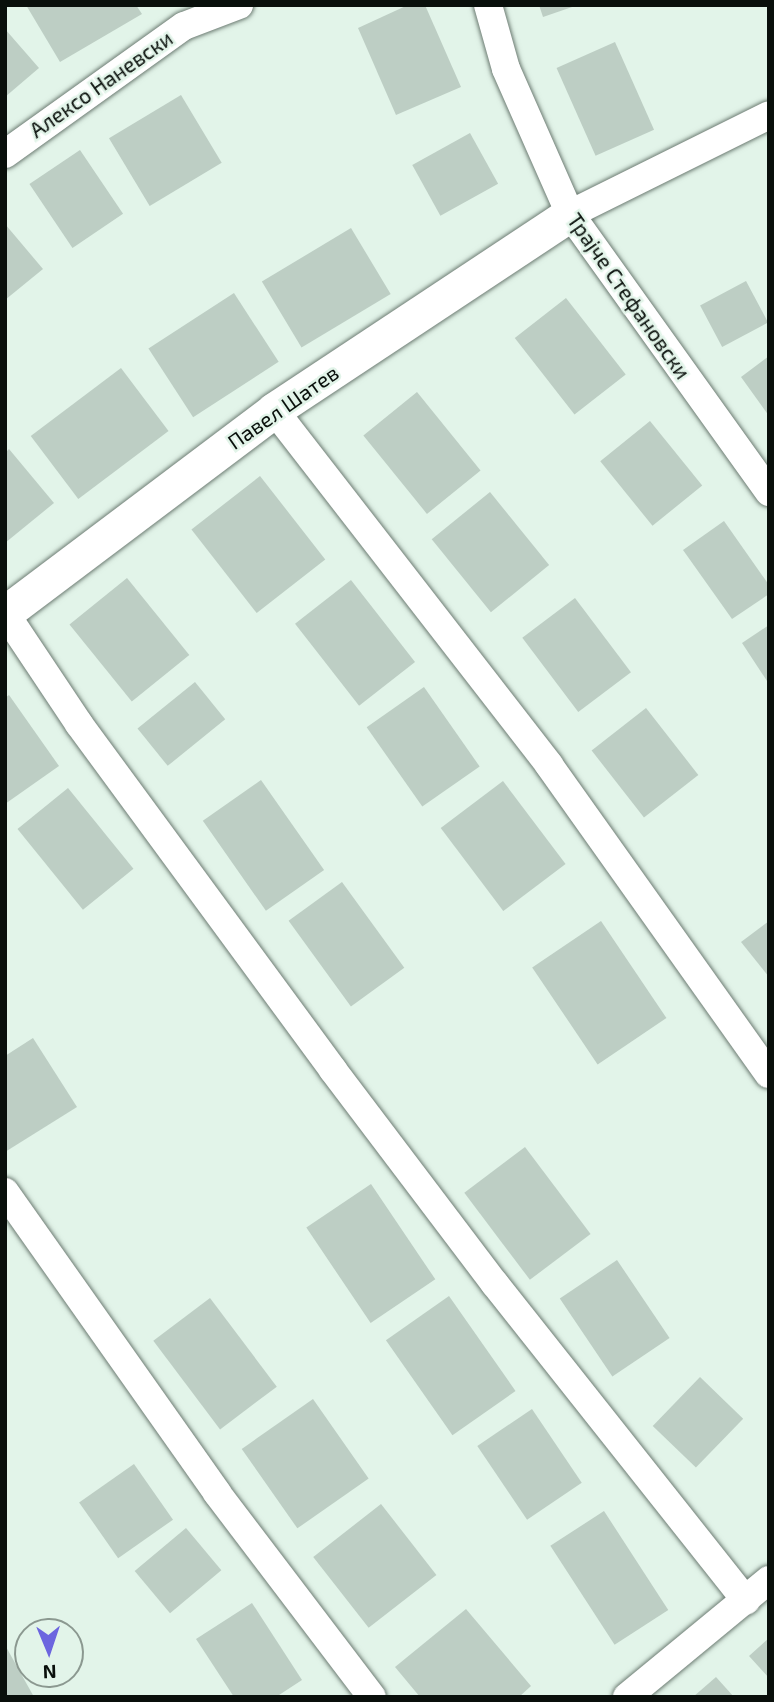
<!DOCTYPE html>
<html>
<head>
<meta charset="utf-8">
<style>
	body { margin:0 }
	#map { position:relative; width:774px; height:1702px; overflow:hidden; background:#e2f4e9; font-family:"Exo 2",sans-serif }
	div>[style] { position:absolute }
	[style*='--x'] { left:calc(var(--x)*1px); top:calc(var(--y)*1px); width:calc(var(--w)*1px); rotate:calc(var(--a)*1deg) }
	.building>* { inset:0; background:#bdcec4; transform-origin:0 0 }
	.roads { filter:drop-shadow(0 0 2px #6d7c73) drop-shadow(0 0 2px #6d7c73) }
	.minor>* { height:28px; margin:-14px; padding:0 14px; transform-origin:14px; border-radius:14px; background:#fff }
	.tertiary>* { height:35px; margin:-17.5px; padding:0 17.5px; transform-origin:17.5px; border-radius:17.5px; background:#fff }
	span { translate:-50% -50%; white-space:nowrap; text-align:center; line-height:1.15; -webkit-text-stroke:5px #e2f4e9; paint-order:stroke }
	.street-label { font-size:21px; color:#090f0b }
	.frame { position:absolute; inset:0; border:7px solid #090f0b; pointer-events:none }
	.north { position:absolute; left:14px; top:1618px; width:70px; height:70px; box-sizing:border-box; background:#e2f4e9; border:2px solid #8b9890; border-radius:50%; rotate:178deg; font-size:19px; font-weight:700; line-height:28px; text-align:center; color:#090f0b }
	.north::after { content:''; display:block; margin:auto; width:24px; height:32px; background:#6c65df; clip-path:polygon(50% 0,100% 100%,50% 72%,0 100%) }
</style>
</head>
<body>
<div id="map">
	<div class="building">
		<i style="clip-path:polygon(26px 5px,136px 5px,142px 14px,60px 62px)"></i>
		<i style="clip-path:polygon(408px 5px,425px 5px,461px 87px,396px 115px,358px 28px)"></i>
		<i style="clip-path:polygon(539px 5px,575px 5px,575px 6px,543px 17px)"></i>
		<i style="clip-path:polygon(5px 29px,39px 68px,5px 97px)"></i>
		<i style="left:615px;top:42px;width:96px;height:64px;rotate:66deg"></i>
		<i style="left:181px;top:95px;width:79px;height:84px;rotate:59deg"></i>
		<i style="left:470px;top:133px;width:58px;height:66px;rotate:61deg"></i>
		<i style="left:80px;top:150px;width:77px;height:61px;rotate:56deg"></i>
		<i style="clip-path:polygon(5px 224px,43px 269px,5px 300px)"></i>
		<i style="left:351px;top:228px;width:77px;height:104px;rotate:59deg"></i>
		<i style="left:746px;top:281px;width:47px;height:52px;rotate:62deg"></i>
		<i style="left:234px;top:293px;width:82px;height:102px;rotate:57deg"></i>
		<i style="left:566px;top:298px;width:97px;height:65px;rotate:52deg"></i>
		<i style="clip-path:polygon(769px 356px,769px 416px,741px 377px)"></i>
		<i style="left:121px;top:368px;width:79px;height:113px;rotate:53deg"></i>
		<i style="left:417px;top:392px;width:101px;height:69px;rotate:51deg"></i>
		<i style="left:650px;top:421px;width:83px;height:64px;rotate:51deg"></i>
		<i style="clip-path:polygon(9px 449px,54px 503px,5px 543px,5px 453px)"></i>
		<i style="left:260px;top:476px;width:106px;height:87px;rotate:52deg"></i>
		<i style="left:490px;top:492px;width:94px;height:75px;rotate:51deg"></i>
		<i style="clip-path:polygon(724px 521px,769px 585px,769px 594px,732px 619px,683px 550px)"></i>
		<i style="left:127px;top:578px;width:99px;height:74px;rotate:51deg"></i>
		<i style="left:351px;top:580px;width:104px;height:71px;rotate:52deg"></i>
		<i style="left:575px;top:598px;width:93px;height:66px;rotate:53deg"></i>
		<i style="clip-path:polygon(769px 625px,769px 684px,742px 643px)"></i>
		<i style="left:195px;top:682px;width:48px;height:74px;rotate:51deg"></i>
		<i style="left:424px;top:687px;width:97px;height:70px;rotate:55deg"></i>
		<i style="clip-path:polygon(9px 695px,59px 766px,5px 804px,5px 698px)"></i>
		<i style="left:646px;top:708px;width:85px;height:69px;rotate:52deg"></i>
		<i style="left:261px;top:780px;width:110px;height:71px;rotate:55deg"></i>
		<i style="left:503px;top:781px;width:104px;height:78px;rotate:53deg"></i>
		<i style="left:68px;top:788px;width:104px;height:65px;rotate:51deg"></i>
		<i style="left:342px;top:882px;width:106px;height:66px;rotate:54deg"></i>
		<i style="left:601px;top:921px;width:117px;height:83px;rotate:56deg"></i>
		<i style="clip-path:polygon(769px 921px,769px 977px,741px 942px)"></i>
		<i style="clip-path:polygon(33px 1038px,77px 1107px,5px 1152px,5px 1056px)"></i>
		<i style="left:525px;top:1147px;width:109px;height:76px;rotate:53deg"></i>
		<i style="left:371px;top:1184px;width:115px;height:78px;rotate:56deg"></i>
		<i style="left:617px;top:1260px;width:94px;height:69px;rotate:56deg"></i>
		<i style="left:449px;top:1296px;width:116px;height:77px;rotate:55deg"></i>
		<i style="left:210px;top:1298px;width:111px;height:71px;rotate:53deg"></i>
		<i style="left:700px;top:1377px;width:60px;height:68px;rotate:44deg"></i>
		<i style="left:313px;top:1399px;width:97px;height:87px;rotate:55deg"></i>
		<i style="left:532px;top:1409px;width:89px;height:66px;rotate:56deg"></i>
		<i style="left:134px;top:1464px;width:68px;height:67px;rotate:55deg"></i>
		<i style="left:381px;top:1504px;width:90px;height:86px;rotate:52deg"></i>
		<i style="left:604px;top:1511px;width:118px;height:64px;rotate:57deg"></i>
		<i style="left:186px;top:1528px;width:55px;height:67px;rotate:50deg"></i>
		<i style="clip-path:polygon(252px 1603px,302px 1680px,276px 1697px,234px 1697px,196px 1639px)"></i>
		<i style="clip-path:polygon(466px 1609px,531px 1686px,519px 1697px,420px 1697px,395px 1667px)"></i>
		<i style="clip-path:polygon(769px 1638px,769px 1678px,749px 1656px)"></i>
		<i style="clip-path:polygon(5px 1645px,34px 1697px,5px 1697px)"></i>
		<i style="clip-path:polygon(716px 1677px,734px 1697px,693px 1697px)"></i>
	</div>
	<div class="roads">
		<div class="minor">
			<i style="--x:488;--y:5;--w:66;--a:74.3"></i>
			<i style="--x:506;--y:69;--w:158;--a:66.2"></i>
			<i style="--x:570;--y:214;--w:342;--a:54.4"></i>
			<i style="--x:5;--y:154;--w:220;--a:-35.6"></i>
			<i style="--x:184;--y:26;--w:59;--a:-20.9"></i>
			<i style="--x:570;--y:214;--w:222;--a:-26.4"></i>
			<i style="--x:274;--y:410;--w:449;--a:52.2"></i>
			<i style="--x:549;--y:765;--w:379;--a:54.6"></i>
			<i style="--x:5;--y:613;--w:133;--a:56.3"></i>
			<i style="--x:79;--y:724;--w:429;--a:53.7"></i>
			<i style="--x:333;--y:1070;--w:268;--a:52.9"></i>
			<i style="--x:495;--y:1284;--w:404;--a:51.6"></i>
			<i style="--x:5;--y:1192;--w:368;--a:54.8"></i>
			<i style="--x:217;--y:1493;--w:256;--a:52.8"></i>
			<i style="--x:627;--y:1697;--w:184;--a:-39.5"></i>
		</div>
		<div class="tertiary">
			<i style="--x:5;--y:613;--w:337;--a:-37"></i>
			<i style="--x:274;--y:410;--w:355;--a:-33.5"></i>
		</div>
	</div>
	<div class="street-label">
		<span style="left:101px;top:84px;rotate:-35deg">Алексо Наневски</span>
		<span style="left:629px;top:296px;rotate:55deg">Трајче Стефановски</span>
		<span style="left:283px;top:407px;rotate:-35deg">Павел Шатев</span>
	</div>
	<div class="frame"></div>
	<div class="north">N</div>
</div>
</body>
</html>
